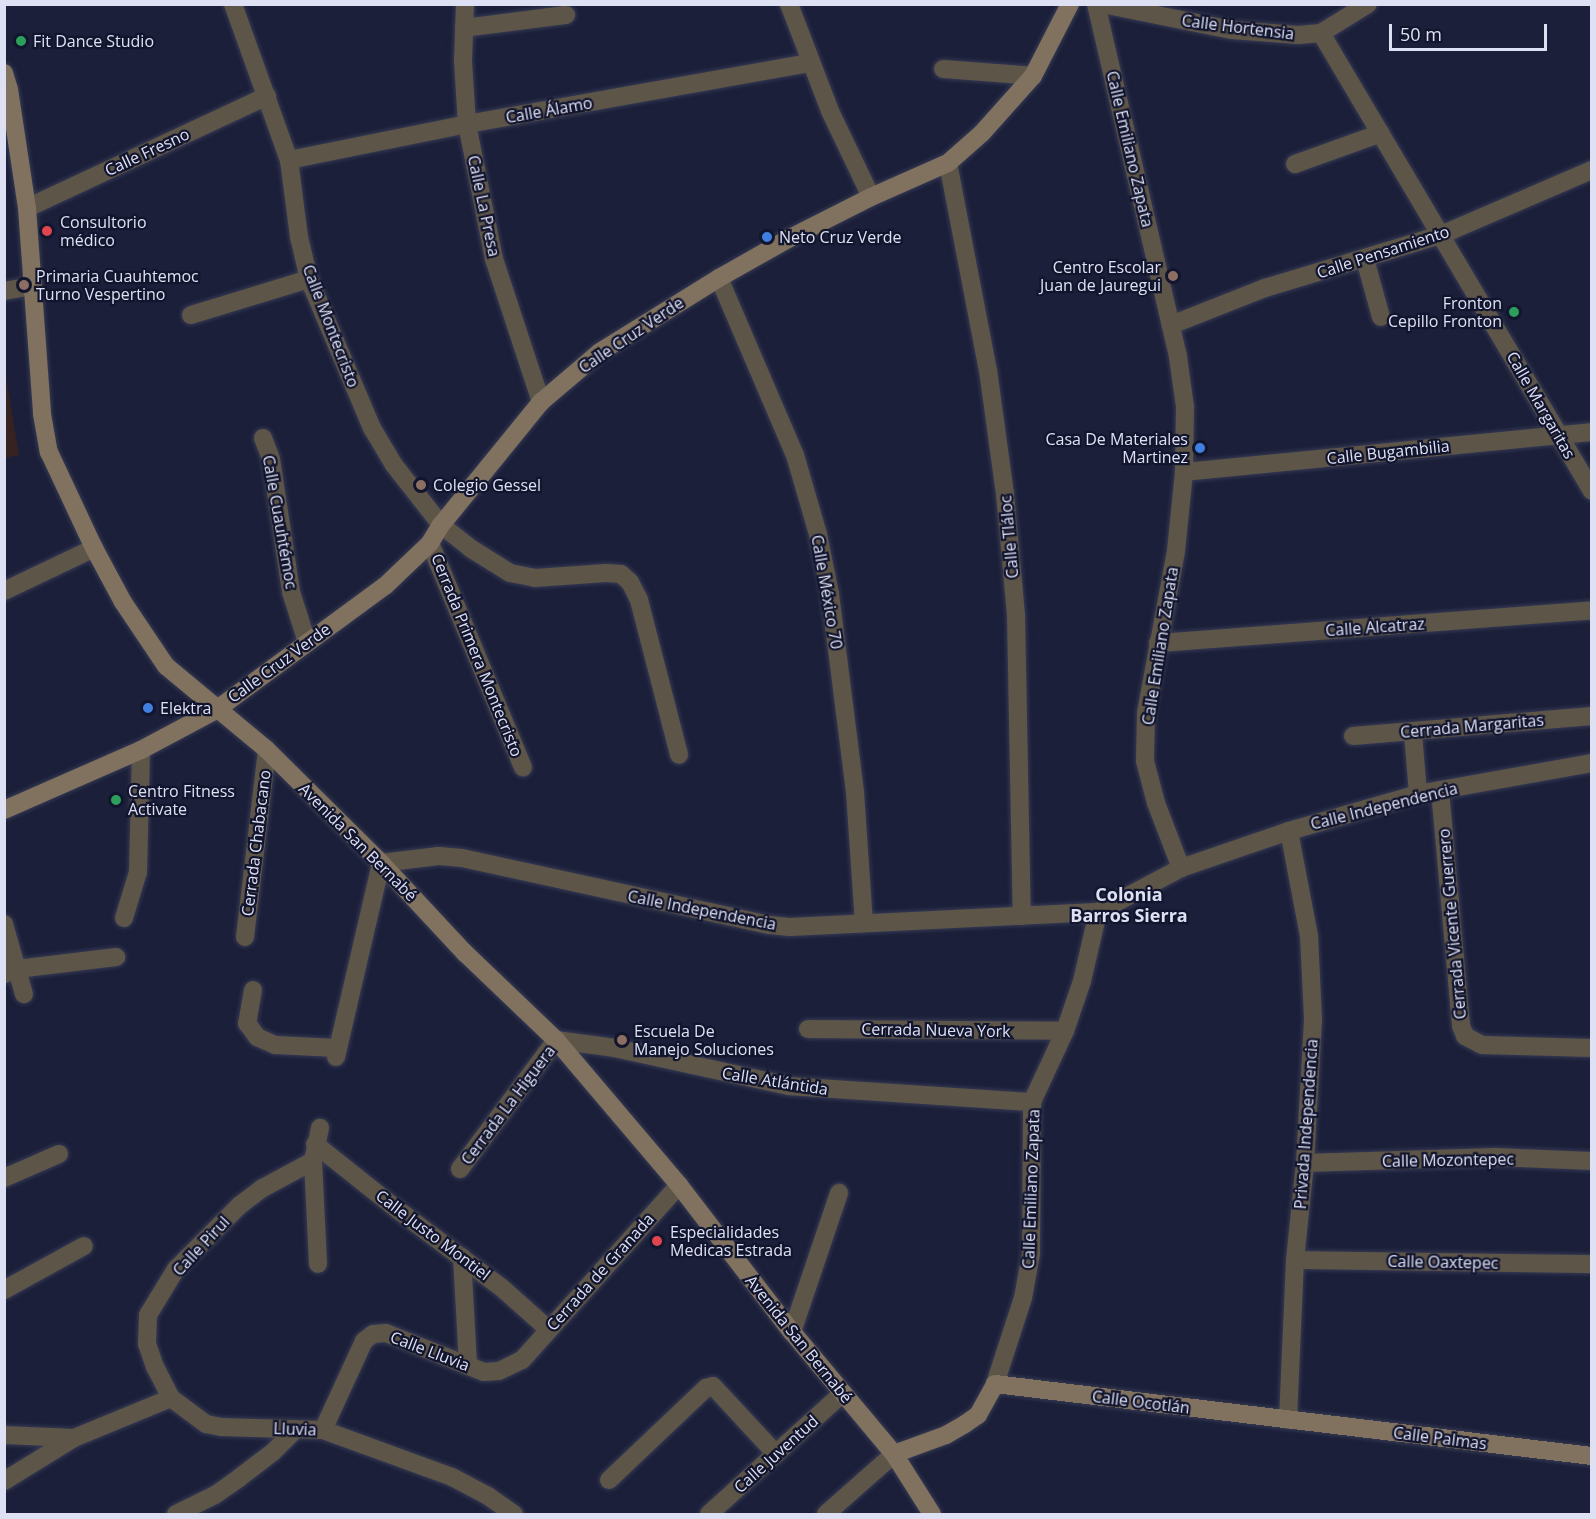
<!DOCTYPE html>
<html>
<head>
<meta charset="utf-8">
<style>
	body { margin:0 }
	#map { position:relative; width:1596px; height:1519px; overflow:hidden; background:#1b1f39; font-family:"Open Sans",sans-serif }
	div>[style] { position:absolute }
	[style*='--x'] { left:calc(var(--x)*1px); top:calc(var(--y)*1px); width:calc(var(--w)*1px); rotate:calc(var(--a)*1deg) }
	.education>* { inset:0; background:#362321 }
	.roads { filter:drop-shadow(0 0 2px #363a53) drop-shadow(0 0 2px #363a53) }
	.street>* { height:18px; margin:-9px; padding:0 9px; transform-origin:9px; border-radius:9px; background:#5e5549 }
	.secondary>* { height:18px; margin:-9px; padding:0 9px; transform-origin:9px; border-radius:9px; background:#81725f }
	.dots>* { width:16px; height:16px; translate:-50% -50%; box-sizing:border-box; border:3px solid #12152e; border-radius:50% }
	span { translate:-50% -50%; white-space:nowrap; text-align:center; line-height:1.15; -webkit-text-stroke:4.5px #12152e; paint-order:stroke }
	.street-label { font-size:16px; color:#dee1f3 }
	.poi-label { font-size:16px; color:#dee1f3 }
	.left { translate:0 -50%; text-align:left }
	.right { translate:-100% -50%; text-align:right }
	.neighbourhood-label { font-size:18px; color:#dee1f3; font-weight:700 }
	.frame { position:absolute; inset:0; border:6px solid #dee1f3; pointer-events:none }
	.scale { position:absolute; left:1389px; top:24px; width:158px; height:27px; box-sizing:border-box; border:3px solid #dee1f3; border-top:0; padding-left:8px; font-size:18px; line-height:21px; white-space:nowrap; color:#dee1f3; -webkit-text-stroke:4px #12152e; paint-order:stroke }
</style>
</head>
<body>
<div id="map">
	<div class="education">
		<i style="clip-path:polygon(4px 366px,19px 455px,5px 458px,4px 458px)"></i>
	</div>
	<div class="roads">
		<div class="street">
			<i style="--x:233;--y:4;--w:166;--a:70.3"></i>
			<i style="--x:289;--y:160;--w:78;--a:82.6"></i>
			<i style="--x:299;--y:237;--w:43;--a:76.6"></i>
			<i style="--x:309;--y:279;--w:162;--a:67.1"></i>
			<i style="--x:372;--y:428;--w:43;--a:59.3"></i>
			<i style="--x:394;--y:465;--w:76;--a:51.9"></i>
			<i style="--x:441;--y:525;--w:37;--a:38"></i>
			<i style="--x:470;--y:548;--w:47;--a:32"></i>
			<i style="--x:510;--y:573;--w:25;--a:11"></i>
			<i style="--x:535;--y:578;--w:71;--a:-4"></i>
			<i style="--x:606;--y:573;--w:15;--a:4"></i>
			<i style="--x:621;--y:574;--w:12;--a:42"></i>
			<i style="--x:630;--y:582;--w:20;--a:63"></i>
			<i style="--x:639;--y:600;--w:160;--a:75.5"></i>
			<i style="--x:465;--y:4;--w:57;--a:92"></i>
			<i style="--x:463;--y:61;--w:63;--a:86.4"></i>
			<i style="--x:467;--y:124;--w:138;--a:78.7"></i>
			<i style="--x:494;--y:259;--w:151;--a:71.8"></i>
			<i style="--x:789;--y:4;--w:115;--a:69"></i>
			<i style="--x:830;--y:111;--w:95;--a:64.5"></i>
			<i style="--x:1096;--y:4;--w:362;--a:76.9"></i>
			<i style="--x:1178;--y:357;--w:50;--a:82"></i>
			<i style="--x:1185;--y:407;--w:65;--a:90.9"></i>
			<i style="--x:1184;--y:472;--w:79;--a:95.8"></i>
			<i style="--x:1176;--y:551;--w:165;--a:100.5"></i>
			<i style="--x:1146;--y:713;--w:48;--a:91.2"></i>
			<i style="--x:1145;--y:761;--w:43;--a:75.3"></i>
			<i style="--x:1156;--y:803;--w:70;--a:69"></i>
			<i style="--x:1102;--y:4;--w:133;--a:11.3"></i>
			<i style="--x:1232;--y:30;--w:66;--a:4.3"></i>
			<i style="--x:1298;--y:35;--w:23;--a:-5"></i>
			<i style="--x:1321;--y:33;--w:55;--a:-31.7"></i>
			<i style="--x:464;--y:28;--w:103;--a:-7.3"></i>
			<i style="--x:1321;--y:33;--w:532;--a:59.39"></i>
			<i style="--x:943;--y:69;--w:90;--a:4.4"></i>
			<i style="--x:289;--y:160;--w:182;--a:-11.4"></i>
			<i style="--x:467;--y:124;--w:348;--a:-10.1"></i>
			<i style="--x:948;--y:163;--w:211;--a:79.1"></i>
			<i style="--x:988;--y:370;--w:125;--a:82.2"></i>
			<i style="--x:1005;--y:494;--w:121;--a:84.8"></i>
			<i style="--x:1016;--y:615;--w:301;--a:88.9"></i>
			<i style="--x:1295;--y:164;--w:91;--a:-19.8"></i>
			<i style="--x:27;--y:208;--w:265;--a:-25"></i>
			<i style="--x:1365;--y:259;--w:60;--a:74.6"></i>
			<i style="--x:719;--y:278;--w:193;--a:66.8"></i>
			<i style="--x:795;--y:455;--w:82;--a:73.8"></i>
			<i style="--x:818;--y:534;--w:61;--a:78.7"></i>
			<i style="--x:830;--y:594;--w:200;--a:82.8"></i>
			<i style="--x:855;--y:792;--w:131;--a:86.1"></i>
			<i style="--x:4;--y:291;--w:28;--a:-10"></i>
			<i style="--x:191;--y:315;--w:123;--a:-17"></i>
			<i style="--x:1171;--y:325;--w:101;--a:-21.5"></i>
			<i style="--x:1265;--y:288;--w:184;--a:-16.8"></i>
			<i style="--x:1441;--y:235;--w:164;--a:-23.3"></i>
			<i style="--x:263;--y:438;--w:22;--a:69"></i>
			<i style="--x:271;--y:459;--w:134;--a:81.4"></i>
			<i style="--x:291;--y:592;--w:52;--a:72.3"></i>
			<i style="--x:1184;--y:472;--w:410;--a:-5.6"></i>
			<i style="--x:430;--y:543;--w:243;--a:67.5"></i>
			<i style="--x:4;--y:591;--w:100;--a:-25.5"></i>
			<i style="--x:1158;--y:643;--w:435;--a:-4.3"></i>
			<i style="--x:1413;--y:733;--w:61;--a:85.3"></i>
			<i style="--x:1353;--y:736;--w:240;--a:-4.8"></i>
			<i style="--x:1440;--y:790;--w:237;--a:84.9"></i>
			<i style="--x:1461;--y:1026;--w:11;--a:68"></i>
			<i style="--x:1465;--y:1036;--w:19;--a:28"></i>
			<i style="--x:1482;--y:1045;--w:110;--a:1.6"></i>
			<i style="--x:124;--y:918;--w:48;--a:-73.1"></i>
			<i style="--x:138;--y:872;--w:122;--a:-88.6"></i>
			<i style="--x:4;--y:924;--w:73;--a:74.1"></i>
			<i style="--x:245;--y:937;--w:188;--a:-83.3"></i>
			<i style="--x:4;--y:974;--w:14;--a:-21"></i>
			<i style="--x:17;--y:969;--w:100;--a:-6.9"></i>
			<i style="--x:253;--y:990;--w:34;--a:100"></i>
			<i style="--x:247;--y:1023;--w:17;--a:54"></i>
			<i style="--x:257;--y:1037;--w:20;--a:24"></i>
			<i style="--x:275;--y:1045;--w:63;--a:2.7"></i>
			<i style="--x:808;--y:1029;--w:257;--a:0.4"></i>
			<i style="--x:336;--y:1057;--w:199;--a:-76.9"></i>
			<i style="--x:381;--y:863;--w:58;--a:-6.9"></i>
			<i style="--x:439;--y:856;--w:23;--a:5"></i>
			<i style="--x:462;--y:858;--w:315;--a:12.3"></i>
			<i style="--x:770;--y:925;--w:19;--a:6"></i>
			<i style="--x:789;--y:927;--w:309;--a:-2.8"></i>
			<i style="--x:315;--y:1144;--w:106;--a:38.5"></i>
			<i style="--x:398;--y:1210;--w:130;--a:36.9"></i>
			<i style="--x:502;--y:1288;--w:62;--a:41.7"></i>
			<i style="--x:313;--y:1161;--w:103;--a:87.2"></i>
			<i style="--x:1305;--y:1163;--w:190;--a:-1.8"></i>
			<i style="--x:1495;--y:1157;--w:97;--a:2.4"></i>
			<i style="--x:460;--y:1169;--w:161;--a:-53.3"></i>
			<i style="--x:556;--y:1040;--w:60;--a:7.7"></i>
			<i style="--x:615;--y:1048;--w:178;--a:12.3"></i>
			<i style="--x:789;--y:1086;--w:244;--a:3.8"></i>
			<i style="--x:4;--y:1178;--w:60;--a:-23.6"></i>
			<i style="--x:462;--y:1257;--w:109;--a:86.8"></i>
			<i style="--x:1295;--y:1260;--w:297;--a:0.8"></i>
			<i style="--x:4;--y:1290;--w:91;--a:-28.8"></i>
			<i style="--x:792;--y:1332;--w:147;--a:-71.3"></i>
			<i style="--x:995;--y:1384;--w:90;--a:-72"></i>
			<i style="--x:1023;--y:1298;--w:45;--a:-79.7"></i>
			<i style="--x:1031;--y:1254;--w:152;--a:-89.6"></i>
			<i style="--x:1032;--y:1102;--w:78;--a:-65.1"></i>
			<i style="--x:1065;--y:1031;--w:53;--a:-71.2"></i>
			<i style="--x:1082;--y:981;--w:71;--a:-76.9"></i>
			<i style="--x:1098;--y:912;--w:94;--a:-27.9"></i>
			<i style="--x:1181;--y:868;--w:114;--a:-18.9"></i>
			<i style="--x:1289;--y:831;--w:134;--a:-16"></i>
			<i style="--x:1418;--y:794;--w:177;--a:-10.1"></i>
			<i style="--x:171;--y:1398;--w:35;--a:-117"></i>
			<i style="--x:155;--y:1367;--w:24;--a:-109"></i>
			<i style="--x:147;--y:1344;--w:29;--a:-88"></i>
			<i style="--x:148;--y:1315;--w:54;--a:-58.7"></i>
			<i style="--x:176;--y:1269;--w:91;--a:-45"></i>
			<i style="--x:240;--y:1205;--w:26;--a:-37"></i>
			<i style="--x:261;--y:1189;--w:59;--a:-28.3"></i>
			<i style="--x:313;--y:1161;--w:34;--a:-78"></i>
			<i style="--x:1288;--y:1420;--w:160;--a:-87.5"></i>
			<i style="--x:1295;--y:1260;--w:98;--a:-84.1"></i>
			<i style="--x:1305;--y:1163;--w:145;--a:-86.8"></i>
			<i style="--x:1313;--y:1018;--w:82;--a:-92.8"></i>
			<i style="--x:1309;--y:936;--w:107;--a:-100.8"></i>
			<i style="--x:323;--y:1430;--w:98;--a:-65.3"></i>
			<i style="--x:364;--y:1341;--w:11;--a:-38"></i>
			<i style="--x:373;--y:1334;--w:13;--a:-4"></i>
			<i style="--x:386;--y:1333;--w:105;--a:21.7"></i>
			<i style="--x:484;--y:1372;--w:15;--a:-4"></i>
			<i style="--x:499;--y:1371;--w:25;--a:-26"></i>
			<i style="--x:522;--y:1360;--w:235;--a:-48.1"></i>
			<i style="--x:4;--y:1435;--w:70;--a:2.5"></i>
			<i style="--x:609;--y:1480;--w:134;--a:-43.5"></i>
			<i style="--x:706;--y:1388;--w:7;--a:-16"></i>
			<i style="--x:713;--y:1386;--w:93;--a:47.2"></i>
			<i style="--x:4;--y:1481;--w:82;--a:-31.6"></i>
			<i style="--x:74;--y:1438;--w:105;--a:-22.4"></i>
			<i style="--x:171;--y:1398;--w:44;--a:36.6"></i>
			<i style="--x:206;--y:1424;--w:15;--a:11"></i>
			<i style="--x:221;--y:1427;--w:102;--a:1.7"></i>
			<i style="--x:323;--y:1430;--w:137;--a:20"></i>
			<i style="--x:452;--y:1477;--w:41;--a:27.8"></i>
			<i style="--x:488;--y:1496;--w:32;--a:35"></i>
			<i style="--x:176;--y:1514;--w:43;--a:-26"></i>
			<i style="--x:215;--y:1495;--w:29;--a:-35"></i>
			<i style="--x:239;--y:1478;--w:43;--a:-37.4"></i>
			<i style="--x:273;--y:1452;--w:31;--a:-45"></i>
			<i style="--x:709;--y:1514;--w:179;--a:-42.1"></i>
			<i style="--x:826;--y:1514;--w:91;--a:-41.4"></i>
		</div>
		<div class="secondary">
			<i style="--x:4;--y:73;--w:17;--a:73"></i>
			<i style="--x:9;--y:89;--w:120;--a:81.4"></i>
			<i style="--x:27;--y:208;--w:207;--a:85.8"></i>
			<i style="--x:42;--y:414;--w:39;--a:80"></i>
			<i style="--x:49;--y:452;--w:106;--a:64.9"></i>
			<i style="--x:94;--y:548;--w:61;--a:61.8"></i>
			<i style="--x:123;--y:602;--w:77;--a:56.1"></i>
			<i style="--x:166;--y:666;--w:131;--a:39.7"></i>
			<i style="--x:267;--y:750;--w:161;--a:44.7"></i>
			<i style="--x:381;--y:863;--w:123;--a:47"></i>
			<i style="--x:465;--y:953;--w:126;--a:43.7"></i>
			<i style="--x:556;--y:1040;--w:190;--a:49.7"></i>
			<i style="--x:679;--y:1185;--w:185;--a:52.5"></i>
			<i style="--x:792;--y:1332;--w:159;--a:50.1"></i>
			<i style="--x:894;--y:1454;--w:71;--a:57.7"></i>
			<i style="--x:4;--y:810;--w:150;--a:-23.7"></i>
			<i style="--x:141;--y:750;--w:85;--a:-28.1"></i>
			<i style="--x:216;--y:710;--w:210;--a:-36.3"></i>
			<i style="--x:385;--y:586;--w:62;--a:-43.7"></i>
			<i style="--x:430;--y:543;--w:21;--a:-59"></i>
			<i style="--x:441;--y:525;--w:159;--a:-50.9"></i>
			<i style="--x:541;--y:402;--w:77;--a:-40.3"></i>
			<i style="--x:600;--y:352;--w:140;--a:-31.9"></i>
			<i style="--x:719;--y:278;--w:79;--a:-29.5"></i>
			<i style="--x:788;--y:239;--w:93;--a:-26.8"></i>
			<i style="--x:871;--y:197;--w:84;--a:-23.8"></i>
			<i style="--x:948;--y:163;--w:45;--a:-41.4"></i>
			<i style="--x:982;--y:133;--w:76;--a:-48.2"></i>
			<i style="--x:1033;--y:76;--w:81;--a:-62.8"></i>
			<i style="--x:894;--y:1454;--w:55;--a:-20.1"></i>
			<i style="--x:946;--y:1435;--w:22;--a:-30"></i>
			<i style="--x:965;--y:1424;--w:16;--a:-35"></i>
			<i style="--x:978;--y:1415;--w:35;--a:-61"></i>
			<i style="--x:995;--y:1384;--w:601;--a:6.88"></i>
		</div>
	</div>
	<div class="dots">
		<i style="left:21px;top:41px;background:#2e9e5b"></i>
		<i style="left:47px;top:231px;background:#e0444e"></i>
		<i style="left:767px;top:237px;background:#3f7fe0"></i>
		<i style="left:1173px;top:276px;background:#8d6e63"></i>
		<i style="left:24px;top:285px;background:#8d6e63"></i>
		<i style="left:1514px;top:312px;background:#2e9e5b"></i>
		<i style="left:1200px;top:448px;background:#3f7fe0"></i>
		<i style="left:421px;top:485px;background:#8d6e63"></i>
		<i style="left:148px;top:708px;background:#3f7fe0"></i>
		<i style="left:116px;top:800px;background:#2e9e5b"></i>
		<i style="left:622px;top:1040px;background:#8d6e63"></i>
		<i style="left:657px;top:1241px;background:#e0444e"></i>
	</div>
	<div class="street-label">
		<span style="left:1238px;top:27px;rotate:7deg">Calle Hortensia</span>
		<span style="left:549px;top:110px;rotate:-10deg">Calle Álamo</span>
		<span style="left:1130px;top:149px;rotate:77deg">Calle Emiliano Zapata</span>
		<span style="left:147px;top:152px;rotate:-25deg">Calle Fresno</span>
		<span style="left:484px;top:206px;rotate:78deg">Calle La Presa</span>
		<span style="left:1383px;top:252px;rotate:-18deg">Calle Pensamiento</span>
		<span style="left:331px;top:326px;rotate:69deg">Calle Montecristo</span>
		<span style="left:631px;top:335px;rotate:-34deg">Calle Cruz Verde</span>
		<span style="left:1541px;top:405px;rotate:60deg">Calle Margaritas</span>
		<span style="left:1388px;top:452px;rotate:-6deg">Calle Bugambilia</span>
		<span style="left:280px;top:522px;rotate:80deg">Calle Cuauhtémoc</span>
		<span style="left:1009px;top:537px;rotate:-95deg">Calle Tláloc</span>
		<span style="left:827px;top:592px;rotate:80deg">Calle México 70</span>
		<span style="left:1375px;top:627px;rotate:-4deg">Calle Alcatraz</span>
		<span style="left:1160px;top:646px;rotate:-81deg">Calle Emiliano Zapata</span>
		<span style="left:477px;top:655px;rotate:68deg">Cerrada Primera Montecristo</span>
		<span style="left:279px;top:663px;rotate:-36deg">Calle Cruz Verde</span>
		<span style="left:1472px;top:726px;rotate:-5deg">Cerrada Margaritas</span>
		<span style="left:1384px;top:806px;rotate:-14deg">Calle Independencia</span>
		<span style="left:358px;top:842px;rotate:45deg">Avenida San Bernabé</span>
		<span style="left:256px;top:843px;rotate:-83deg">Cerrada Chabacano</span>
		<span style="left:702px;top:910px;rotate:11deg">Calle Independencia</span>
		<span style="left:1452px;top:924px;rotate:-95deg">Cerrada Vicente Guerrero</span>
		<span style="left:936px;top:1030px;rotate:1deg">Cerrada Nueva York</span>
		<span style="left:775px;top:1081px;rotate:9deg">Calle Atlántida</span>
		<span style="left:508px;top:1105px;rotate:-53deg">Cerrada La Higuera</span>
		<span style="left:1306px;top:1124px;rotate:-86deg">Privada Independencia</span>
		<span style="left:1448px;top:1160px;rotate:-1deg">Calle Mozontepec</span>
		<span style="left:1031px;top:1189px;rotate:-88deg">Calle Emiliano Zapata</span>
		<span style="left:433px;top:1235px;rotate:37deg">Calle Justo Montiel</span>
		<span style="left:201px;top:1246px;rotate:-47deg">Calle Pirul</span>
		<span style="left:1443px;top:1262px;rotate:1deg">Calle Oaxtepec</span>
		<span style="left:600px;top:1272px;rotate:-48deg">Cerrada de Granada</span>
		<span style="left:799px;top:1339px;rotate:51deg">Avenida San Bernabé</span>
		<span style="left:430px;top:1351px;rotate:21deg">Calle Lluvia</span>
		<span style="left:1141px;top:1402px;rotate:7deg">Calle Ocotlán</span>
		<span style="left:295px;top:1429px;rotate:2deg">Lluvia</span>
		<span style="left:1440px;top:1438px;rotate:7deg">Calle Palmas</span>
		<span style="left:776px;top:1454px;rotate:-42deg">Calle Juventud</span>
	</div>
	<div class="poi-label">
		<span class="left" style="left:33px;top:41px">Fit Dance Studio</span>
		<span class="left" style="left:60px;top:231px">Consultorio<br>médico</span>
		<span class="left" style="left:779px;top:237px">Neto Cruz Verde</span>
		<span class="right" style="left:1161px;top:276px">Centro Escolar<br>Juan de Jauregui</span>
		<span class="left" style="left:36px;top:285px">Primaria Cuauhtemoc<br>Turno Vespertino</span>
		<span class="right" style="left:1502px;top:312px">Fronton<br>Cepillo Fronton</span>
		<span class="right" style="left:1188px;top:448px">Casa De Materiales<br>Martinez</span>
		<span class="left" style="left:433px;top:485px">Colegio Gessel</span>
		<span class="left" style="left:160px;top:708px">Elektra</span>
		<span class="left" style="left:128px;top:800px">Centro Fitness<br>Activate</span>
		<span class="left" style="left:634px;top:1040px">Escuela De<br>Manejo Soluciones</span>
		<span class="left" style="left:670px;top:1241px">Especialidades<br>Medicas Estrada</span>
	</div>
	<div class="neighbourhood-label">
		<span style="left:1129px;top:905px">Colonia<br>Barros Sierra</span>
	</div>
	<div class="frame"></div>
	<div class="scale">50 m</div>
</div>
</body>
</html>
